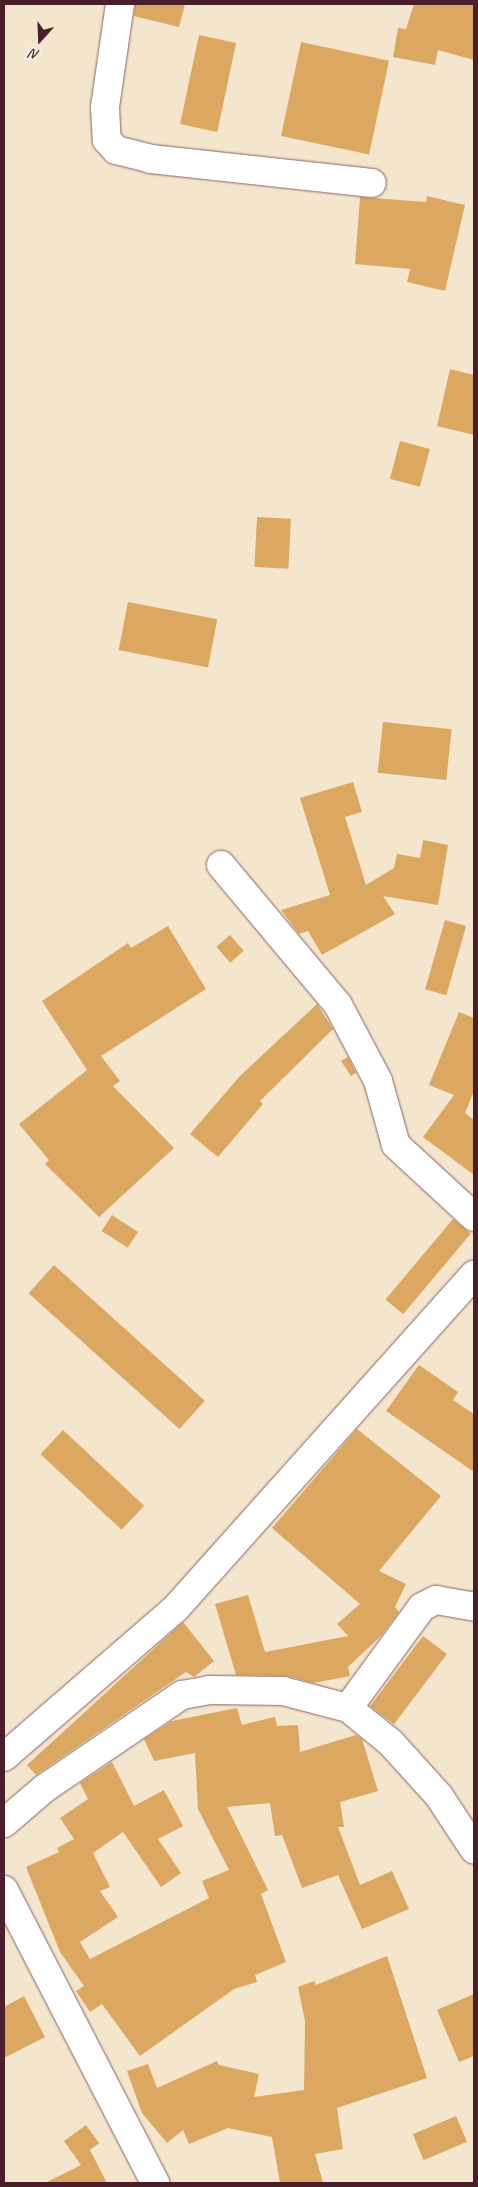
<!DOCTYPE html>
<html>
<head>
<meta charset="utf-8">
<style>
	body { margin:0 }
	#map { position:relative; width:478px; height:2187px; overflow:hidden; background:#f4e5cd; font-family:Caveat,sans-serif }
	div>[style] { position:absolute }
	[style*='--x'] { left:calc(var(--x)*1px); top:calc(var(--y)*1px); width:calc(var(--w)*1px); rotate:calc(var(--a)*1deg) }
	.building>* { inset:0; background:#dca761; transform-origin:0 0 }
	.roads { filter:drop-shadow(0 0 1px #866464) drop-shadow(0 0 1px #866464) }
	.minor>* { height:28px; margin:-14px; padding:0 14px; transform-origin:14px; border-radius:14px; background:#fff }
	span { translate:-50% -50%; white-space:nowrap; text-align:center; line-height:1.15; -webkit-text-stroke:5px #f7f3e8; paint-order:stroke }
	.frame { position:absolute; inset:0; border:5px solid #4a1f2b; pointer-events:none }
	.north { position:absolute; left:15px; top:15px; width:50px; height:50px; -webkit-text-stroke:4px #f7f3e8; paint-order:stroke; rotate:200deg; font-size:14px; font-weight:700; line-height:20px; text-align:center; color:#4a1f2b }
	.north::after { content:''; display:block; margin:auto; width:18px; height:22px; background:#4a1f2b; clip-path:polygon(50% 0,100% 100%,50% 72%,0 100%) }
</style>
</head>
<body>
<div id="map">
	<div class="building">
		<i style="clip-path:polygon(135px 4px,185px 4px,179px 27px,134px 16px)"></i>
		<i style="clip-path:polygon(414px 4px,474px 4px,474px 60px,438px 50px,435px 65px,393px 57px,398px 28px,406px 29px)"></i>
		<i style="left:199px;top:35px;width:38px;height:91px;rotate:12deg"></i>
		<i style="left:301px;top:42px;width:90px;height:96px;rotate:12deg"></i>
		<i style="clip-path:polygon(427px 196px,465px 205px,445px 291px,407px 282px,410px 269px,355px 264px,360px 197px,426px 202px)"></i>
		<i style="clip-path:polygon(450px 369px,474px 375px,474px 435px,437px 426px)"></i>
		<i style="left:400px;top:441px;width:31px;height:39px;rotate:15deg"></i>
		<i style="left:257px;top:517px;width:34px;height:50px;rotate:3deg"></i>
		<i style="left:128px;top:602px;width:91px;height:49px;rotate:11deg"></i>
		<i style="left:383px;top:722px;width:69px;height:51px;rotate:6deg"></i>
		<i style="clip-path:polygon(353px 782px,362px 812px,345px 817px,366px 885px,394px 868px,397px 854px,420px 858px,423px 840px,448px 845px,438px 905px,383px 896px,395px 914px,322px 955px,308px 931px,299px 934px,281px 910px,330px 895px,300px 798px)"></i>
		<i style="left:445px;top:920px;width:22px;height:72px;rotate:16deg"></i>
		<i style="clip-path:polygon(168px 926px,206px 989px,101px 1056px,120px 1081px,113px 1086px,174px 1148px,99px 1217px,45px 1164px,49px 1160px,19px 1124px,87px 1070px,42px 1001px,128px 943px,131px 948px)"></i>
		<i style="left:230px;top:935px;width:21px;height:18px;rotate:49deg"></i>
		<i style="clip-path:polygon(317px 1004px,333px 1029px,260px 1101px,263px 1104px,218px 1157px,190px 1134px,240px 1076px)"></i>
		<i style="clip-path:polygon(459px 1012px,474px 1018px,474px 1091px,465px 1113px,474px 1120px,474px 1175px,423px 1137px,454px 1095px,429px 1085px)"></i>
		<i style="clip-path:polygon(348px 1057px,356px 1073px,351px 1076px,341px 1061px)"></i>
		<i style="left:112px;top:1215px;width:31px;height:19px;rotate:33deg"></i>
		<i style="left:453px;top:1219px;width:23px;height:105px;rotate:40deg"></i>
		<i style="left:54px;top:1265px;width:203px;height:38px;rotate:42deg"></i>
		<i style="clip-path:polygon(419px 1365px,458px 1392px,453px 1400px,474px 1414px,474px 1472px,386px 1411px)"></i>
		<i style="clip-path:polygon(357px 1429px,441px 1496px,379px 1571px,406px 1584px,395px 1607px,399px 1612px,381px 1636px,348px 1667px,350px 1676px,313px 1683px,288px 1676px,236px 1675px,215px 1604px,248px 1595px,265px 1652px,348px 1636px,337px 1624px,360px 1604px,272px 1528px)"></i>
		<i style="left:63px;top:1430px;width:111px;height:33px;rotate:43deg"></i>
		<i style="clip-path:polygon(183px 1622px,214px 1661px,194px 1677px,186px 1672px,36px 1775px,27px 1765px)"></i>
		<i style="left:423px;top:1636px;width:30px;height:88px;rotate:37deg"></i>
		<i style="clip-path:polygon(237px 1708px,242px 1725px,275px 1717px,277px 1726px,298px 1725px,300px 1752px,356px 1735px,362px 1739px,378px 1791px,340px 1802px,344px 1827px,338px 1827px,360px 1885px,392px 1871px,409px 1909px,362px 1929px,338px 1875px,302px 1888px,282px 1835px,275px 1836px,270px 1803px,227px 1807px,268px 1890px,261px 1894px,286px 1962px,255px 1975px,257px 1982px,234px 1989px,140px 2056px,102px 2004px,90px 2012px,76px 1991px,84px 1986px,60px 1952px,26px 1867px,59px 1852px,57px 1848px,74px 1839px,60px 1818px,88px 1799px,80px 1783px,112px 1762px,134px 1806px,164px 1790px,183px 1826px,158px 1839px,181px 1873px,161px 1887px,123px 1832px,93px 1853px,110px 1887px,100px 1891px,118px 1917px,80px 1942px,90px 1959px,209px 1898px,202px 1881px,229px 1870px,198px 1809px,195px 1753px,154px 1761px,144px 1739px,172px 1721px)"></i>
		<i style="clip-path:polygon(387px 1956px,427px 2078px,337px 2108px,343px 2149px,315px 2154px,323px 2183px,280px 2183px,272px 2137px,228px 2128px,189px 2144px,183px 2130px,167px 2143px,142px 2113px,127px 2071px,148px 2064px,157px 2088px,217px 2061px,219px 2065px,259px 2074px,254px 2097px,304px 2090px,305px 2021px,298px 1987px,314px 1981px,316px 1985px)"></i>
		<i style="clip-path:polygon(474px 1994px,474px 2056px,459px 2062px,437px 2010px)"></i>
		<i style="clip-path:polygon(24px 1996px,45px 2037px,4px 2058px,4px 2007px)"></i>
		<i style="left:456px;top:2116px;width:28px;height:47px;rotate:67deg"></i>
		<i style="clip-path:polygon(86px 2125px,99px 2143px,90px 2150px,107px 2183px,45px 2183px,81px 2165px,64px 2141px)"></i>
	</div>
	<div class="roads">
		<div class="minor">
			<i style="--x:120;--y:4;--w:104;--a:98.3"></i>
			<i style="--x:105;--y:107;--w:33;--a:87"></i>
			<i style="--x:107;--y:140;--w:13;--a:48"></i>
			<i style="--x:116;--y:150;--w:36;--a:14"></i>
			<i style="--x:151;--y:159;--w:222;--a:6.2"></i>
			<i style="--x:221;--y:865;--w:182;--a:50.1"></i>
			<i style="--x:338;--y:1005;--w:86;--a:62.2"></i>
			<i style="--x:378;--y:1081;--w:66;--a:74.3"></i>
			<i style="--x:396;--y:1145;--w:106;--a:42.7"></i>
			<i style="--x:348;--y:1708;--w:125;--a:-53.8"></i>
			<i style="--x:422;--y:1607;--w:16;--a:-27"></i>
			<i style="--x:436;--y:1600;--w:39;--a:10"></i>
			<i style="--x:4;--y:1757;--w:228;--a:-40.9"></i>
			<i style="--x:176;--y:1608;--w:447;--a:-48.2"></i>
			<i style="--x:4;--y:1823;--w:54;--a:-40.5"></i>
			<i style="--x:45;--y:1788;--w:166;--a:-34.2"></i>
			<i style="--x:182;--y:1695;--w:27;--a:-10"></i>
			<i style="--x:209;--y:1690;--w:74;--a:0.8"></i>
			<i style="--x:283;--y:1691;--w:67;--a:14.7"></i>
			<i style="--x:348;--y:1708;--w:55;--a:39.1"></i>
			<i style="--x:391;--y:1743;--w:72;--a:47.8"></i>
			<i style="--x:439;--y:1796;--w:64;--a:56.6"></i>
			<i style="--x:4;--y:1890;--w:330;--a:62.7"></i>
		</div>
	</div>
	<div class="frame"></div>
	<div class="north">N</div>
</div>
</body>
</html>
